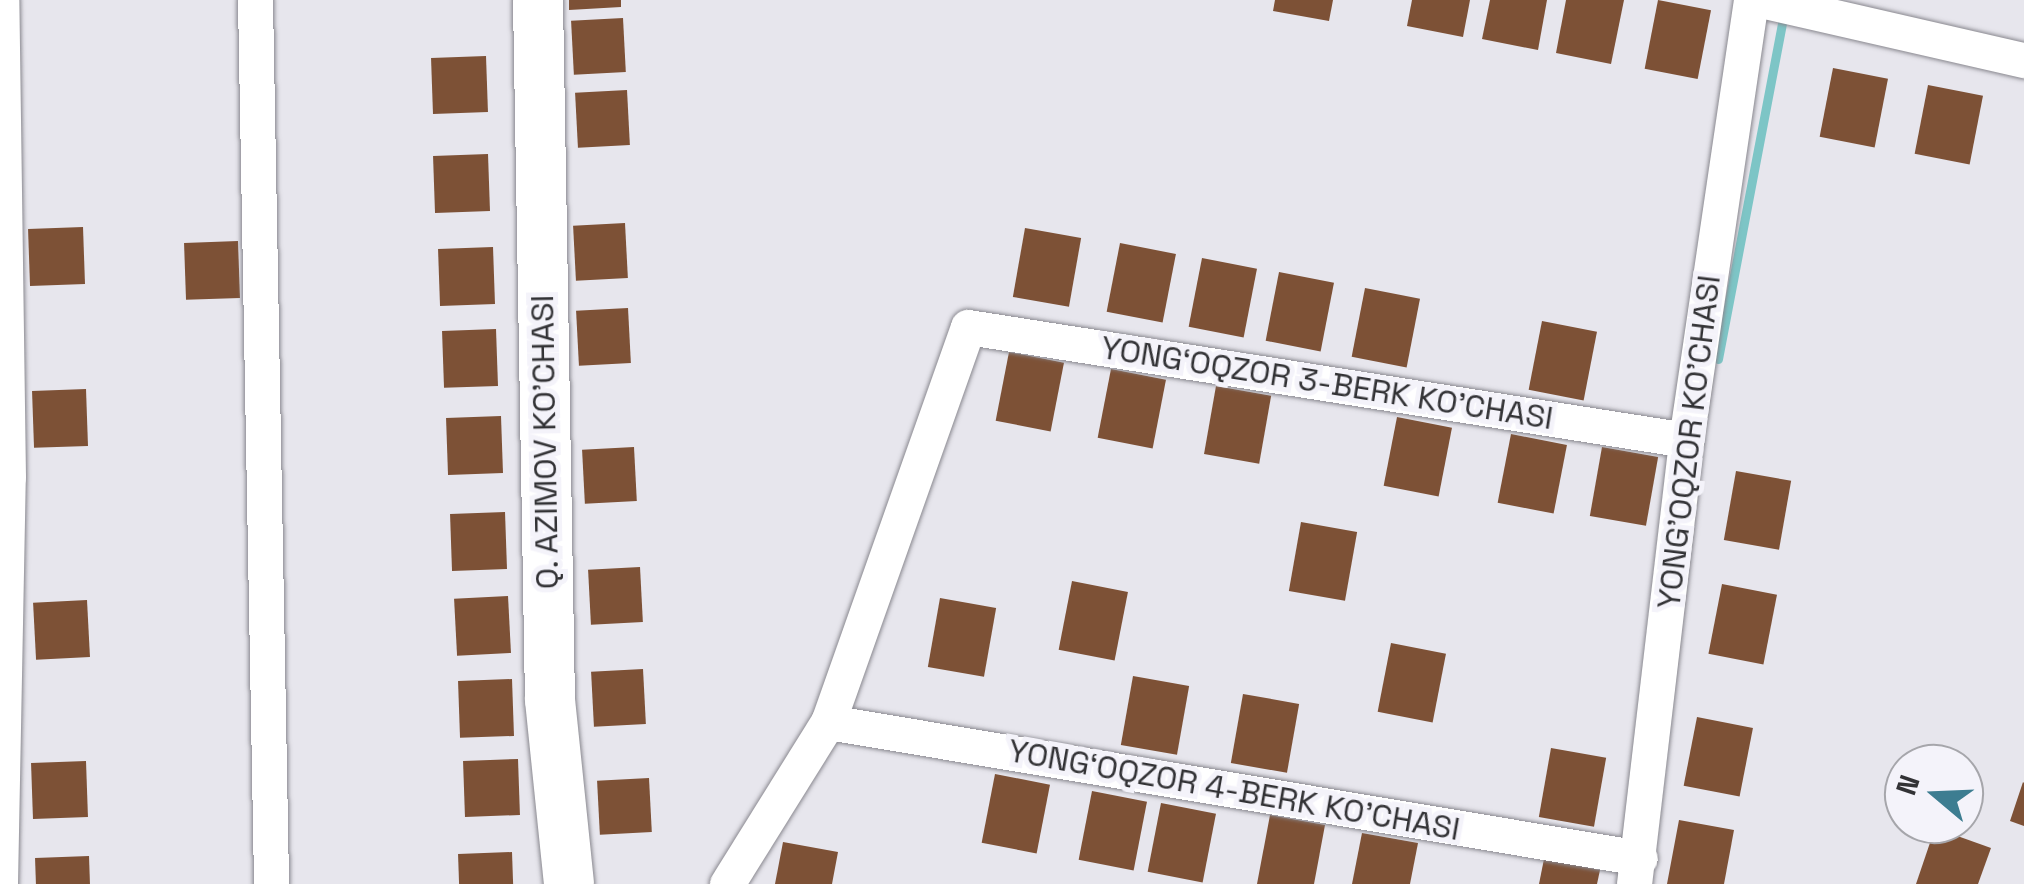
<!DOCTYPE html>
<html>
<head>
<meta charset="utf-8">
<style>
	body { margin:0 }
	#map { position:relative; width:2024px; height:884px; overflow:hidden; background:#e7e6ed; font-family:"Space Grotesk",sans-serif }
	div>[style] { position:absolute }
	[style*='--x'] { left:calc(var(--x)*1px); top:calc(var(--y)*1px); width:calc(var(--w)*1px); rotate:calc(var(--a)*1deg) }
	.stream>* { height:9px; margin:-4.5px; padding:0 4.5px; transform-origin:4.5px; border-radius:4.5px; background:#7dc5c6 }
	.building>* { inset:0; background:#7d5136; transform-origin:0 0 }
	.roads { filter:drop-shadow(0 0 2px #89888f) drop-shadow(0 0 2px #89888f) }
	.street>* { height:35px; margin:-17.5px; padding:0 17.5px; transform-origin:17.5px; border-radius:17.5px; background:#fff }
	.secondary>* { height:50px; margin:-25px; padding:0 25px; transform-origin:25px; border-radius:25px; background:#fff }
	span { translate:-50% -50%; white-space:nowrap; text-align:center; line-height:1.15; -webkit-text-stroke:10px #f4f3fa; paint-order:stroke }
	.street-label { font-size:32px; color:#323235 }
	.north { position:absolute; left:1884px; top:744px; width:100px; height:100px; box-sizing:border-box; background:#f4f3fa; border:2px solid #a6a6ab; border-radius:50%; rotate:289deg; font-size:28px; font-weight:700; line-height:40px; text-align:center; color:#323235 }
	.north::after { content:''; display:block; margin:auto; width:35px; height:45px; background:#3d7d91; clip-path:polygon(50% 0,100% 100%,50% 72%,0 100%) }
</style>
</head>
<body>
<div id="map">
	<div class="stream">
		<i style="--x:1718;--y:359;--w:352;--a:-79.2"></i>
	</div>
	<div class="building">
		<i style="clip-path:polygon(569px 0,621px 0,621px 7px,569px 10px)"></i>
		<i style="clip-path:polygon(1275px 0,1333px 0,1329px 21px,1273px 11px)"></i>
		<i style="clip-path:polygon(1412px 0,1470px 0,1463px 37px,1407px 26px)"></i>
		<i style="clip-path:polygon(1490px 0,1547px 0,1538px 50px,1482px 39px)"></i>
		<i style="clip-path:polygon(1566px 0,1624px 0,1611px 64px,1556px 53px)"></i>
		<i style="left:1658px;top:0;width:54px;height:70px;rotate:11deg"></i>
		<i style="left:623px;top:18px;width:54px;height:52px;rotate:87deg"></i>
		<i style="left:486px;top:56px;width:56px;height:55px;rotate:88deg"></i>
		<i style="left:1833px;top:68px;width:56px;height:70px;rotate:11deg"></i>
		<i style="left:1928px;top:85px;width:56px;height:70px;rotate:11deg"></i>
		<i style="left:627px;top:90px;width:55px;height:52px;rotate:87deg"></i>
		<i style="left:488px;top:154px;width:57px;height:55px;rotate:88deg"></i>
		<i style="left:625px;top:223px;width:55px;height:52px;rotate:87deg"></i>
		<i style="left:83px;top:227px;width:57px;height:55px;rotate:88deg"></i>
		<i style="left:1025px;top:228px;width:57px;height:70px;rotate:10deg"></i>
		<i style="left:238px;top:241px;width:57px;height:54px;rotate:88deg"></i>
		<i style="left:1120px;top:243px;width:57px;height:70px;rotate:11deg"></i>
		<i style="left:493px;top:247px;width:57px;height:55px;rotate:88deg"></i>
		<i style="left:1202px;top:258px;width:56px;height:70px;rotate:11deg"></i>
		<i style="left:1279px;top:272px;width:56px;height:70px;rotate:11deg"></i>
		<i style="left:1365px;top:288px;width:56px;height:70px;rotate:11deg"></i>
		<i style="left:628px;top:308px;width:55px;height:52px;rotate:87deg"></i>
		<i style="left:1542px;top:321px;width:56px;height:70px;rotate:11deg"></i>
		<i style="left:496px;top:329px;width:57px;height:54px;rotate:88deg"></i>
		<i style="left:1009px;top:352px;width:56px;height:70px;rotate:11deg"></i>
		<i style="left:1111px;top:369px;width:56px;height:70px;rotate:11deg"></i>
		<i style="left:1216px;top:386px;width:56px;height:69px;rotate:10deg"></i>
		<i style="left:86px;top:389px;width:57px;height:54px;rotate:88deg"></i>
		<i style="left:501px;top:416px;width:57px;height:55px;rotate:88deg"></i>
		<i style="left:1397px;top:417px;width:56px;height:70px;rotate:11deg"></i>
		<i style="left:1511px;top:434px;width:57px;height:70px;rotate:11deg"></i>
		<i style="left:634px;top:447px;width:54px;height:52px;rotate:87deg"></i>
		<i style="left:1602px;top:447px;width:57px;height:70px;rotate:10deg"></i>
		<i style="left:1736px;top:471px;width:56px;height:70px;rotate:10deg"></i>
		<i style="left:505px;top:512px;width:57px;height:55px;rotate:88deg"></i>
		<i style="left:1301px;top:522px;width:57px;height:70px;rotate:10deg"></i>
		<i style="left:640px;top:567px;width:55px;height:52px;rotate:87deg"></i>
		<i style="left:1072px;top:581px;width:57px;height:70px;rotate:11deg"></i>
		<i style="left:1722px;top:584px;width:56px;height:71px;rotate:11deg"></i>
		<i style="left:508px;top:596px;width:57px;height:54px;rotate:87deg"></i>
		<i style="left:940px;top:598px;width:57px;height:70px;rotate:10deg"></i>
		<i style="left:87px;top:600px;width:57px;height:54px;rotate:87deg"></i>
		<i style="left:1391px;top:643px;width:56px;height:70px;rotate:11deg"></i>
		<i style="left:643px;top:669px;width:55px;height:52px;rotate:87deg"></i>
		<i style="left:1133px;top:676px;width:57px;height:70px;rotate:10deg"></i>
		<i style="left:512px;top:679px;width:57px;height:54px;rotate:88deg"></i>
		<i style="left:1243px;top:694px;width:57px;height:70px;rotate:10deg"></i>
		<i style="left:1697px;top:717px;width:57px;height:70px;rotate:11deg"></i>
		<i style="left:1551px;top:748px;width:56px;height:70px;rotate:10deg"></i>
		<i style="left:518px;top:759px;width:56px;height:55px;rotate:88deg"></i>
		<i style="left:86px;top:761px;width:56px;height:55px;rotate:88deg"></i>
		<i style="left:995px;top:774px;width:56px;height:70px;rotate:11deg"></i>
		<i style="left:649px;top:778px;width:54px;height:52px;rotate:87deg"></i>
		<i style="clip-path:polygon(2023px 782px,2024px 783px,2024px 826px,2010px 821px)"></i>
		<i style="left:1092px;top:791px;width:56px;height:70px;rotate:11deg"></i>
		<i style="left:1161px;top:803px;width:56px;height:70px;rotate:11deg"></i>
		<i style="clip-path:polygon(1270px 815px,1325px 825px,1314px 884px,1257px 884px)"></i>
		<i style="clip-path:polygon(1679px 820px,1734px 830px,1724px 884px,1667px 884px)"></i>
		<i style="clip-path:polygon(1935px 828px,1991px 848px,1978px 884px,1916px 884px)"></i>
		<i style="clip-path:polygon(1362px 833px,1418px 843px,1410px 884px,1352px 884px)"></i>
		<i style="clip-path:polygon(783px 842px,838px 852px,832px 884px,775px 884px)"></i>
		<i style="left:512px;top:852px;width:32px;height:54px;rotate:88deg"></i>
		<i style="left:89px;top:856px;width:28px;height:54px;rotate:88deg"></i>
		<i style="clip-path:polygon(1544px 859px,1600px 870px,1597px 884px,1539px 884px)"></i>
	</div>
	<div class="roads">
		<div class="street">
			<i style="--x:255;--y:0;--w:884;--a:88.96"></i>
			<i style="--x:1761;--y:0;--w:270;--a:12.9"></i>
			<i style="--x:828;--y:722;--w:823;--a:9.51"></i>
			<i style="--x:0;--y:884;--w:407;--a:-88.9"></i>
			<i style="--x:8;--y:477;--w:477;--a:-90.8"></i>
			<i style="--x:727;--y:884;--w:191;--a:-58.1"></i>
			<i style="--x:828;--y:722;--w:419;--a:-70.5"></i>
			<i style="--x:968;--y:327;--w:727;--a:8.94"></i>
			<i style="--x:1634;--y:884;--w:447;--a:-83.3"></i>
			<i style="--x:1686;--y:440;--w:445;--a:-81.6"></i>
		</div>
		<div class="secondary">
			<i style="--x:538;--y:0;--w:700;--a:89.02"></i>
			<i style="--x:550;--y:700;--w:185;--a:84.1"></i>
		</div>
	</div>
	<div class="street-label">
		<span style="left:1327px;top:383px;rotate:9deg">YONG‘OQZOR 3-BERK KO'CHASI</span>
		<span style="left:545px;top:442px;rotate:-91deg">Q. AZIMOV KO'CHASI</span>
		<span style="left:1689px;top:442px;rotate:-83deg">YONG'OQZOR KO'CHASI</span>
		<span style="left:1234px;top:790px;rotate:10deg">YONG‘OQZOR 4-BERK KO'CHASI</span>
	</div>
	<div class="north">N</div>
</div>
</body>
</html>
